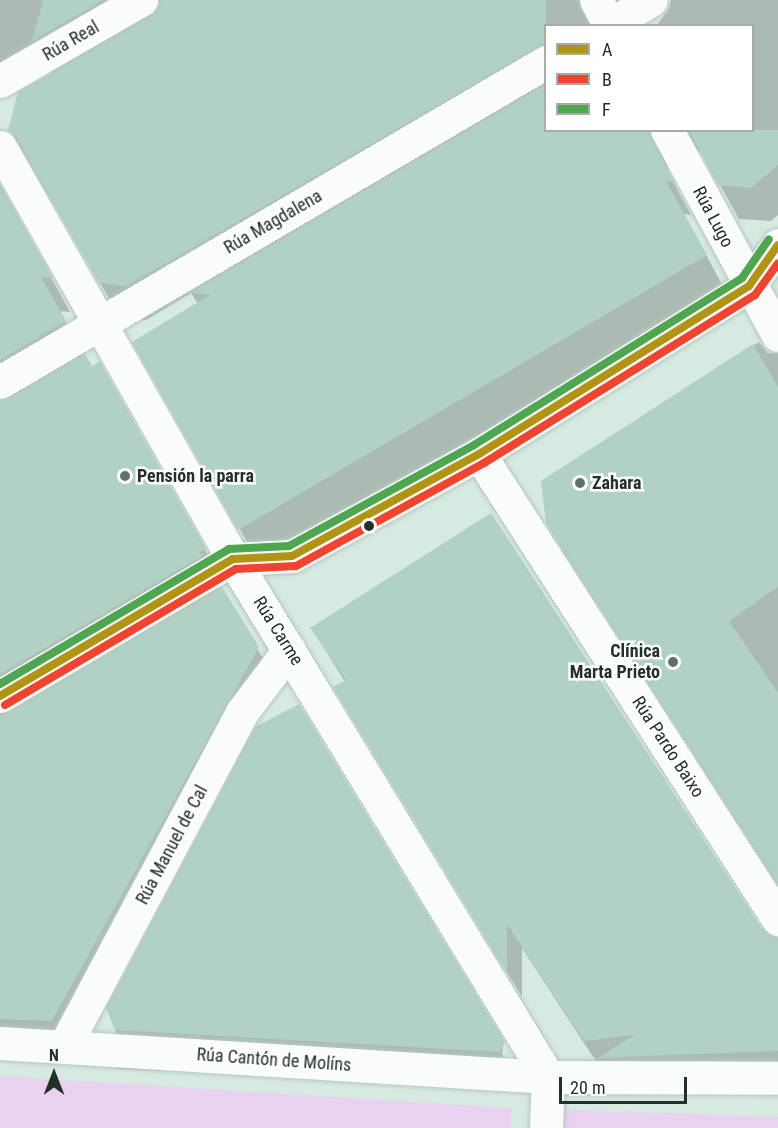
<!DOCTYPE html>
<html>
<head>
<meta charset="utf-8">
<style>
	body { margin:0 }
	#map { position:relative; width:778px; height:1128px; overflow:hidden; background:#d6eae1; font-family:"Roboto Condensed",sans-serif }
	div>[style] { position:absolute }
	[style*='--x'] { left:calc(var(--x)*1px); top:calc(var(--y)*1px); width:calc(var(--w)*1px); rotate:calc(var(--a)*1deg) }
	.green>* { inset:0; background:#e9d1f0 }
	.shadow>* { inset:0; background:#0003; transform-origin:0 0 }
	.building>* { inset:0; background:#b1d1c5 }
	.roads { filter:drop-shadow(0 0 2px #b7c7c0) drop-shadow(0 0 2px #b7c7c0) }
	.pedestrian>* { height:33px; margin:-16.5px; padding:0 16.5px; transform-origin:16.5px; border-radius:16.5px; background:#f9fcfa }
	.minor>* { height:33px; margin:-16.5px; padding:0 16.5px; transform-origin:16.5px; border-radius:16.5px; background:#f9fcfa }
	.bus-1>* { height:8px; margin:-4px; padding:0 4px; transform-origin:4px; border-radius:4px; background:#b19415 }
	.bus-2>* { height:8px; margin:-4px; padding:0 4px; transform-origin:4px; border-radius:4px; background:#ef4430 }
	.bus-3>* { height:8px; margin:-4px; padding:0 4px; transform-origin:4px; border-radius:4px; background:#4fa651 }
	.dots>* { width:16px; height:16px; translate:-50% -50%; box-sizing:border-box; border:3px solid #fff; border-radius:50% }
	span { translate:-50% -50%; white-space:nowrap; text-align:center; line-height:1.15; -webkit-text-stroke:5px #fff; paint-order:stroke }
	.street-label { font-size:18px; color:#22302a }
	.poi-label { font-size:18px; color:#22302a; font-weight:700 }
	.left { translate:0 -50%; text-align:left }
	.right { translate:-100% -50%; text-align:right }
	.legend { position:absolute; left:544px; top:24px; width:210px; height:108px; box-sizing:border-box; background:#fff; border:2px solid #a7acaa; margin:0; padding:8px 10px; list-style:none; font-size:18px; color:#22302a }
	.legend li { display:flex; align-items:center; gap:12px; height:30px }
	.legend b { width:30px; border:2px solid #a7acaa }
	.north { position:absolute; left:24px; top:1044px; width:60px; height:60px; -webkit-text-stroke:4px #fff; paint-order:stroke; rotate:0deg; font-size:16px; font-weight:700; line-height:24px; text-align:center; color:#22302a }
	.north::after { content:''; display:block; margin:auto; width:21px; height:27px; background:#22302a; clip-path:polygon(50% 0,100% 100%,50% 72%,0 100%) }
	.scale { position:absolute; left:559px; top:1077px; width:128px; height:27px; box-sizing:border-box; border:3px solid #22302a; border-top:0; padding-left:8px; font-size:18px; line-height:21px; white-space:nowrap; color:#22302a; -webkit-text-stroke:4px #fff; paint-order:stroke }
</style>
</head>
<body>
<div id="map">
	<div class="green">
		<i style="clip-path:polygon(0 1076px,512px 1108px,511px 1128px,0 1128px)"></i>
		<i style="clip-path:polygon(558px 1109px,778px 1117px,778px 1128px,558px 1128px)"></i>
	</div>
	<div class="shadow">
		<i style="clip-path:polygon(0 0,668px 0,630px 22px,546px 26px,546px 130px,752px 130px,752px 26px,656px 26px,669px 9px,671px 0,778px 0,778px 215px,771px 221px,739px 219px,703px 154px,689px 145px,667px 164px,669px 174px,691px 215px,684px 214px,725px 290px,259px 563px,134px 343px,198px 304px,191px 293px,146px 320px,120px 317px,10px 130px,53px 74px,45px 61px,0 80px)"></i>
		<i style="clip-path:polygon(0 184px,70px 312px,59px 311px,92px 368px,99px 364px,224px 583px,218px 587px,278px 682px,71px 1055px,0 1051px)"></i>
		<i style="clip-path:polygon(759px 342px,768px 353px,778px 353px,778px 885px,564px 552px,547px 523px,543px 481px)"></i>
		<i style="clip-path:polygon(312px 628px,778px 939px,778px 1080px,601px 1069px,522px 948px,522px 997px,351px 716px,345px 682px)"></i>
		<i style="left:116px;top:1030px;width:387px;height:39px;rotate:2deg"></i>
	</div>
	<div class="building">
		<i style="clip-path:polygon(43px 0,103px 0,32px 41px)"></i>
		<i style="clip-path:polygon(160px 0,546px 0,546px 43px,126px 286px,99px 283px,16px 138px,8px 130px,18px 92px,150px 16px)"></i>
		<i style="clip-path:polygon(546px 84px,546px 130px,648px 130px,674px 182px,666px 181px,707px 255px,238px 530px,132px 342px,210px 295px,189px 293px)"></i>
		<i style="clip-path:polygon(689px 130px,778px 130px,778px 165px,751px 188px,718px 185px)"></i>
		<i style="clip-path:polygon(0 185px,53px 278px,41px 277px,66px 321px,0 360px)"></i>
		<i style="clip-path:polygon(753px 344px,778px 387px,778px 587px,729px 621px,778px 693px,778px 884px,546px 523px,541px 481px)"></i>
		<i style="clip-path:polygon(85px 354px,92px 366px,100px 362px,206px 549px,200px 552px,202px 556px,0 674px,0 401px)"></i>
		<i style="clip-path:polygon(491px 513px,762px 929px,778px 938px,778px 1051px,598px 1058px,634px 1035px,584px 1041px,507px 924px,507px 973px,333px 687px,346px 680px,310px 628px)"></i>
		<i style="clip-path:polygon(222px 587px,259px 647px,52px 1021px,0 1019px,0 715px)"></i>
		<i style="clip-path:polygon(299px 704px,505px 1042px,500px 1052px,115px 1030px,106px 1008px,255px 727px)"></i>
	</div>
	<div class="roads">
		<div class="pedestrian">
			<i style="--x:608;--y:26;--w:50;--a:-31.2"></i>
			<i style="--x:0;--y:81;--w:163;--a:-29.9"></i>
			<i style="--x:0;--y:382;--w:633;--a:-30.37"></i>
			<i style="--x:479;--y:454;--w:553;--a:57.26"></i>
			<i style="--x:233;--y:559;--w:606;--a:58.7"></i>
			<i style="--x:0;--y:1043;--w:549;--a:3.55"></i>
			<i style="--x:548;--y:1077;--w:230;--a:0.2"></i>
			<i style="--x:64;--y:1047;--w:379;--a:-62"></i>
			<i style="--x:242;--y:712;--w:78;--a:-52.8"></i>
			<i style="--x:546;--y:1128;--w:51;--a:-87.8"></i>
		</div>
		<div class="minor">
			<i style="--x:596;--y:0;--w:30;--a:62"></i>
			<i style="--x:667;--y:130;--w:233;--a:61.6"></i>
			<i style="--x:0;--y:147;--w:473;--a:60.5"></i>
			<i style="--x:0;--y:696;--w:270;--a:-30.5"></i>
			<i style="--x:233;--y:559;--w:59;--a:-2.9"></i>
			<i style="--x:292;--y:556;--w:213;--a:-28.6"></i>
			<i style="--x:479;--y:454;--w:318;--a:-31.9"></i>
			<i style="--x:749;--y:286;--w:50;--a:-54.7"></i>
		</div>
	</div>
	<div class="bus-1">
		<i style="--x:0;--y:696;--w:270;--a:-30.5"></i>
		<i style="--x:233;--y:559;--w:59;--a:-2.9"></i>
		<i style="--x:292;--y:556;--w:213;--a:-28.6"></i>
		<i style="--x:479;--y:454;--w:318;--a:-31.9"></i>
		<i style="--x:749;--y:286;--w:50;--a:-54.7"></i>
	</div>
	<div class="bus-2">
		<i style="--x:5;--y:705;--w:268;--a:-30.5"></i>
		<i style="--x:236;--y:569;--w:60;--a:-2.9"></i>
		<i style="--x:296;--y:566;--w:214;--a:-28.7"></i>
		<i style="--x:484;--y:463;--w:319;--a:-31.8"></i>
		<i style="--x:755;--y:295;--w:39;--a:-54"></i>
	</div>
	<div class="bus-3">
		<i style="--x:0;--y:684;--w:266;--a:-30.5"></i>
		<i style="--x:229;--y:549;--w:60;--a:-2.9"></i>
		<i style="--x:289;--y:546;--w:211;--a:-28.6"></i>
		<i style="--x:474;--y:445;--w:316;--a:-31.9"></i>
		<i style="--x:742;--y:278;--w:47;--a:-55.3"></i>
	</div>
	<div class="dots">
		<i style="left:125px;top:476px;background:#61716a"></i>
		<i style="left:580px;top:483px;background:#61716a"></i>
		<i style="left:369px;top:526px;background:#22302a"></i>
		<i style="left:673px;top:662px;background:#61716a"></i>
	</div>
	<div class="street-label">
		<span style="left:71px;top:41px;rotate:-30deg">Rúa Real</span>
		<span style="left:713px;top:217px;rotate:62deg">Rúa Lugo</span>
		<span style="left:273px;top:222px;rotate:-30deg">Rúa Magdalena</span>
		<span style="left:278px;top:631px;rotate:58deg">Rúa Carme</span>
		<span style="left:668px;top:747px;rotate:57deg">Rúa Pardo Baixo</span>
		<span style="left:172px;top:845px;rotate:-62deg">Rúa Manuel de Cal</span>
		<span style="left:274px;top:1060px;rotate:4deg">Rúa Cantón de Molíns</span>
	</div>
	<div class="poi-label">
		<span class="left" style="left:137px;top:476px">Pensión la parra</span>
		<span class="left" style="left:592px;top:483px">Zahara</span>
		<span class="right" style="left:660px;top:662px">Clínica<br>Marta Prieto</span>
	</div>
	<ul class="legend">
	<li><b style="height:8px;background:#b19415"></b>A</li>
	<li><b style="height:8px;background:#ef4430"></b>B</li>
	<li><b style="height:8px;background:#4fa651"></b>F</li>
	</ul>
	<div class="north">N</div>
	<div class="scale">20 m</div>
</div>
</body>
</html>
